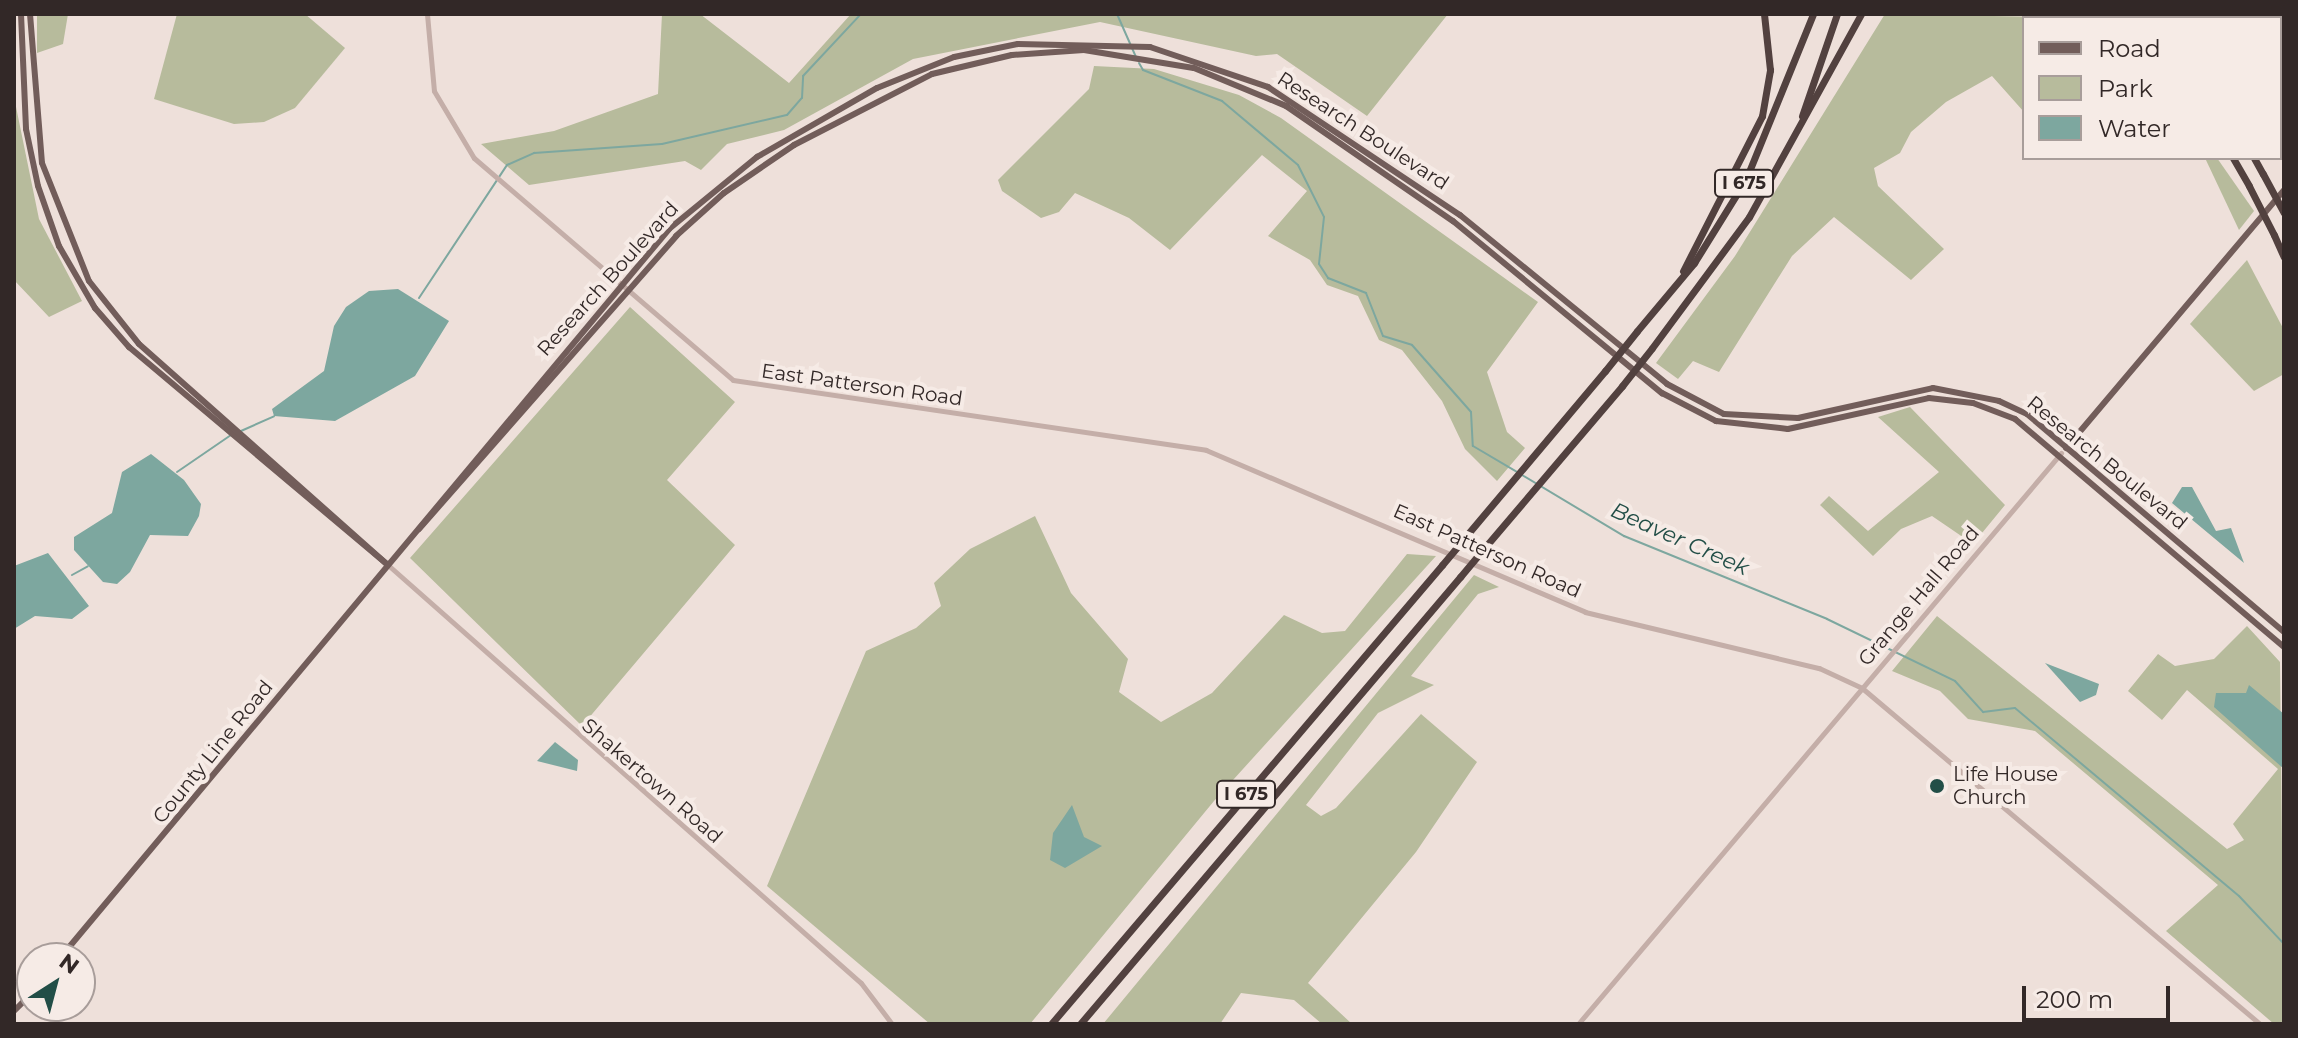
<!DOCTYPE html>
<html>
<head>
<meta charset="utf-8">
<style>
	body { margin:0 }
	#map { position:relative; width:2298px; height:1038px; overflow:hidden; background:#eee0da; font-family:Montserrat,sans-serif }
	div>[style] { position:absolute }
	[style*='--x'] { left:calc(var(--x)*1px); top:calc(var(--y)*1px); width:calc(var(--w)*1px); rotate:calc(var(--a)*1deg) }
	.green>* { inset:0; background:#b7bb9c }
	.water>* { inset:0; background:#7da79f }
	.stream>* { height:2px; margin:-1px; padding:0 1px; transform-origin:1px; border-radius:1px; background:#7da79f }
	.minor>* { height:5px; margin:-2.5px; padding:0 2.5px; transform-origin:2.5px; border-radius:2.5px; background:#c4aea8 }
	.major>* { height:6px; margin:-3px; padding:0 3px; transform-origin:3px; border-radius:3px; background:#725d5a }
	.highway>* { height:7px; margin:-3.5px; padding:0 3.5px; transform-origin:3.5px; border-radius:3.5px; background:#52413f }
	.highway-bridge>* { height:7px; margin:-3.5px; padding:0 3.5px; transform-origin:3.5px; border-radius:3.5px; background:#52413f }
	.dots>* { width:22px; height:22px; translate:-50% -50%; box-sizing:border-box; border:4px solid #f6ebe6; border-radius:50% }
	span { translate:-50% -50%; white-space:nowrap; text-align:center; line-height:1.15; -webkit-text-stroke:8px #f6ebe6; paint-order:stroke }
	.shield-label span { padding:2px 6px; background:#f6ebe6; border:2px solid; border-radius:6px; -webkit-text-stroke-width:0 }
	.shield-label { font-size:18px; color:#322827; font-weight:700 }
	.street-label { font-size:20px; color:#322827 }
	.poi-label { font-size:20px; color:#322827 }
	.left { translate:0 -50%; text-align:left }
	.water-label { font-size:22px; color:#224e47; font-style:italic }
	.frame { position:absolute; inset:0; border:16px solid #322827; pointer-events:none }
	.legend { position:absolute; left:2022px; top:16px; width:260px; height:144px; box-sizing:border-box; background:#f6ebe6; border:2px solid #a89d9a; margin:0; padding:10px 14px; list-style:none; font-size:24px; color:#322827 }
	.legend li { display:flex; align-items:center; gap:16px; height:40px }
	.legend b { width:40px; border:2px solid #a89d9a }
	.north { position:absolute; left:16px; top:942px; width:80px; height:80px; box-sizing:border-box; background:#f6ebe6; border:2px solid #a89d9a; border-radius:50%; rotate:36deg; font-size:22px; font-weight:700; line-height:32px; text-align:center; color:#322827 }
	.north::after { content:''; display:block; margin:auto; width:28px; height:36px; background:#224e47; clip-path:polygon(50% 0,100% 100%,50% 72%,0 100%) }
	.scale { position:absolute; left:2022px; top:986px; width:148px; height:36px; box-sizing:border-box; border:4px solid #322827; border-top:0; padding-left:10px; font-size:24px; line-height:28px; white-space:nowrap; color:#322827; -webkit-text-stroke:6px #f6ebe6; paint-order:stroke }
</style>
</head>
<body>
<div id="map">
	<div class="green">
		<i style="clip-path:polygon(37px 14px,68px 14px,63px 44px,37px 53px)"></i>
		<i style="clip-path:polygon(177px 14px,305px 14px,345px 48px,295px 108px,264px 122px,234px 124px,154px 99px)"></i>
		<i style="clip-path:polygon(662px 14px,700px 14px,789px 83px,851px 14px,1448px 14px,1367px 116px,1277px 54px,1256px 56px,1100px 22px,913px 59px,784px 130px,727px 144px,701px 170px,685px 161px,529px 185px,481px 144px,554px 131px,658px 94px)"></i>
		<i style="clip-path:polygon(1885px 14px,2099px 18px,2024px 18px,2024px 112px,1992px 76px,1946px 102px,1911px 132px,1900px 153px,1874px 168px,1878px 186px,1944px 249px,1911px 280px,1834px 217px,1792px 256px,1719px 372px,1693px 361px,1678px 379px,1656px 363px,1735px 256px)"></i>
		<i style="clip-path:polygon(1094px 66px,1154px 69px,1239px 95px,1281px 118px,1538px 302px,1487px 372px,1507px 432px,1525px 448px,1497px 481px,1465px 449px,1442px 401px,1402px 350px,1379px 340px,1358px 296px,1327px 285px,1310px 260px,1268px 236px,1307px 191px,1262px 155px,1170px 250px,1129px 218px,1075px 193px,1059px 212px,1041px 218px,1002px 191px,998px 180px,1089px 89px)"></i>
		<i style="clip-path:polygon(14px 97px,39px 219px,82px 301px,49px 317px,14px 280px)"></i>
		<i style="clip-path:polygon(2205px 158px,2217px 158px,2254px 211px,2239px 230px)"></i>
		<i style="clip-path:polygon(2247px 260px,2284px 330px,2284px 374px,2254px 391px,2190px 324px)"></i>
		<i style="clip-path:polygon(630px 307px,735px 402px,667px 480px,735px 545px,582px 726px,410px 558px)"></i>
		<i style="clip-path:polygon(1910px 407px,2005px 505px,1973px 544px,1932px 516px,1901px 529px,1873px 556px,1820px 505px,1829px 496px,1868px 531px,1939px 472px,1878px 417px)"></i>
		<i style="clip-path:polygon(1035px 516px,1071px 593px,1128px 659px,1119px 692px,1161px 722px,1212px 693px,1284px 615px,1322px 633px,1345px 631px,1407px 554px,1436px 556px,1214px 801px,1030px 1024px,930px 1024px,767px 886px,866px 651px,916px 628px,941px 606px,934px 583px,970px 549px)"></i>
		<i style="clip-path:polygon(1474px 575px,1499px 587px,1478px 594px,1411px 676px,1434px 685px,1378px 713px,1306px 805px,1321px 816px,1336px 808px,1421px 714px,1477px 762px,1416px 852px,1308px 983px,1352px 1024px,1322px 1024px,1294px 1000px,1241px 993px,1220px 1024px,1103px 1024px)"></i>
		<i style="clip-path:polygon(1937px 616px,2227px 849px,2244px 840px,2233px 824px,2278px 769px,2187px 690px,2162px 720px,2128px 691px,2158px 654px,2175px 666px,2214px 659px,2247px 626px,2280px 662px,2284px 1024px,2274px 1024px,2166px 931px,2218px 885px,2035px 731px,1968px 719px,1940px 691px,1892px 671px)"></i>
	</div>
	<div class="water">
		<i style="clip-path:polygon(398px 289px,449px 321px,415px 376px,335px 421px,274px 416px,272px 409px,324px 371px,334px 326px,346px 307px,369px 291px)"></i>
		<i style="clip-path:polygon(151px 454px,184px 480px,201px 504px,199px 516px,188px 536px,150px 535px,130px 572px,117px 584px,103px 582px,74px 550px,74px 537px,112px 513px,122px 472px)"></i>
		<i style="clip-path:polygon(2182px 487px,2192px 487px,2216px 531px,2231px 528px,2244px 563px,2172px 503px)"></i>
		<i style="clip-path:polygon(48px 553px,89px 606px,72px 619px,35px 616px,14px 629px,14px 566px)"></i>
		<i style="clip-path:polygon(2045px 663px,2099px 684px,2096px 695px,2080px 702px)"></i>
		<i style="clip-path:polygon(2249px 685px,2284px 714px,2284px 769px,2214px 707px,2216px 693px,2246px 693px)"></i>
		<i style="clip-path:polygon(555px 742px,578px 760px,577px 771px,537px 761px)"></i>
		<i style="clip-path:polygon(1072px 805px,1084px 837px,1102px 846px,1065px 868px,1050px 860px,1053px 833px)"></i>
	</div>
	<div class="stream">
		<i style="--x:1117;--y:14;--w:47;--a:66.2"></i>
		<i style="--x:1139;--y:63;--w:8;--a:60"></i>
		<i style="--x:1143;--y:70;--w:85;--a:21.4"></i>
		<i style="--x:1222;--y:101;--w:99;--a:40.1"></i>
		<i style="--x:1298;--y:165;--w:58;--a:63.4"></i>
		<i style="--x:1324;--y:217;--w:47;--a:96.1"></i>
		<i style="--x:1319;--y:264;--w:17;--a:57"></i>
		<i style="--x:1328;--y:278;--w:41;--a:21.5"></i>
		<i style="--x:1366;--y:293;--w:46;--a:68.4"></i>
		<i style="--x:1383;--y:336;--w:30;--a:17"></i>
		<i style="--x:1412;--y:345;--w:89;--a:48.6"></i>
		<i style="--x:1471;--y:412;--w:34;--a:87"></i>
		<i style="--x:1473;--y:446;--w:51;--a:30.6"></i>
		<i style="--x:419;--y:298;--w:159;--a:-56.5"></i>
		<i style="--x:507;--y:165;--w:30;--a:-24"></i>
		<i style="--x:534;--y:153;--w:128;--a:-4"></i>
		<i style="--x:662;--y:144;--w:128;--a:-13.1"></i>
		<i style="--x:787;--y:115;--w:23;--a:-49"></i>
		<i style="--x:802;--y:98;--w:22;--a:-87"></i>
		<i style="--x:803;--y:76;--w:85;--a:-46.9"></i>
		<i style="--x:241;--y:431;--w:36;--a:-24"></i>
		<i style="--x:177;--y:472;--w:65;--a:-34.4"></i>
		<i style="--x:1522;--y:475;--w:119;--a:30.9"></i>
		<i style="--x:1624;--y:536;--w:219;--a:22.2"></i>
		<i style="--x:1827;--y:619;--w:142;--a:25.8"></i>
		<i style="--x:1955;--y:681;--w:42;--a:47.9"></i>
		<i style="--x:1983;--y:712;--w:32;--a:-7"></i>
		<i style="--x:2015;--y:708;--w:292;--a:40"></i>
		<i style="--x:2239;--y:896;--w:66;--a:46.8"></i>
		<i style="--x:72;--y:575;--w:18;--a:-29"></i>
	</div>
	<div class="minor">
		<i style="--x:427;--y:14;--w:77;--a:84.8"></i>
		<i style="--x:434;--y:91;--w:78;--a:59.2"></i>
		<i style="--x:474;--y:158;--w:341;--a:40.6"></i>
		<i style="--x:733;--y:380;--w:478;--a:8.4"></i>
		<i style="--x:1206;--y:450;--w:412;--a:23.1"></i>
		<i style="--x:1585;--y:612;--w:241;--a:13.5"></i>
		<i style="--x:1819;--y:668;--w:47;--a:24.9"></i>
		<i style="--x:1862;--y:688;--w:521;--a:40.17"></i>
		<i style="--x:388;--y:565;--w:631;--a:41.47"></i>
		<i style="--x:861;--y:983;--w:51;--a:52.9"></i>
		<i style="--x:1578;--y:1024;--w:748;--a:-49.77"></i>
	</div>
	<div class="major">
		<i style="--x:21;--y:14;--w:115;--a:87.5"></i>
		<i style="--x:26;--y:129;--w:58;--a:78.1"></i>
		<i style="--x:38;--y:186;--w:64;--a:70.7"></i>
		<i style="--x:59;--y:246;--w:72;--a:59.9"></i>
		<i style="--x:95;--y:308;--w:52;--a:48.9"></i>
		<i style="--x:129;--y:347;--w:337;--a:40.1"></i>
		<i style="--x:30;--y:14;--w:149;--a:85.4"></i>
		<i style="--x:42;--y:163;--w:127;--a:68.3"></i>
		<i style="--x:89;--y:281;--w:80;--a:51.6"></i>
		<i style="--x:139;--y:344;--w:332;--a:41.6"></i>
		<i style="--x:2066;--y:448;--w:338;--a:-49.8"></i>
		<i style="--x:419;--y:529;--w:390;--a:-48.7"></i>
		<i style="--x:676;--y:236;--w:64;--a:-41.9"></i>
		<i style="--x:724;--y:193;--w:85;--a:-34.4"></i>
		<i style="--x:794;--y:145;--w:155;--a:-27.2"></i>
		<i style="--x:932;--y:74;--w:82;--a:-13.4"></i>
		<i style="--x:1012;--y:55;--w:72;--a:-4"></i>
		<i style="--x:1084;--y:50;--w:111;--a:9.3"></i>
		<i style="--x:1194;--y:68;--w:100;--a:22.4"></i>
		<i style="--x:1286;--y:106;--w:203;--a:34.6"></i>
		<i style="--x:1453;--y:221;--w:271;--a:39.5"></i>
		<i style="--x:1662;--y:393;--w:61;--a:27.4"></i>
		<i style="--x:1716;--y:421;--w:72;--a:6.3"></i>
		<i style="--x:1788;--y:429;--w:144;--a:-12.4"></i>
		<i style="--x:1929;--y:398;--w:44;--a:6.5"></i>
		<i style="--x:1973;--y:403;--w:45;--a:20.9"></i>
		<i style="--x:2015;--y:419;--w:353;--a:40.3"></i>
		<i style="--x:60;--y:958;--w:950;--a:-50.12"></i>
		<i style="--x:669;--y:229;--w:114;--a:-39.3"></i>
		<i style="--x:757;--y:157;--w:138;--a:-29.9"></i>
		<i style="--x:877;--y:88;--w:83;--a:-21.9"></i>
		<i style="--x:954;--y:57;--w:65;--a:-11.5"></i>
		<i style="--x:1018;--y:44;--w:132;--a:1.3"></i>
		<i style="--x:1150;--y:47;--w:125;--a:18.7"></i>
		<i style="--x:1268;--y:87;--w:231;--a:33.7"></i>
		<i style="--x:1460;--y:215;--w:267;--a:39.2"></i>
		<i style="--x:1667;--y:384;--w:64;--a:27.8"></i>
		<i style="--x:1724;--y:414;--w:74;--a:3.1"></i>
		<i style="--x:1798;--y:418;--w:138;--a:-12.5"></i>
		<i style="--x:1933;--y:388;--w:67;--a:11.1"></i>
		<i style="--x:1999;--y:401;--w:31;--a:25"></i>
		<i style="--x:2027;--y:414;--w:337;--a:40.3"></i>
		<i style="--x:14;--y:1011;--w:25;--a:-45"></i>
	</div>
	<div class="highway">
		<i style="--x:2117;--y:14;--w:6;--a:39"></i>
		<i style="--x:2126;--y:14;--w:6;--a:45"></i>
		<i style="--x:2152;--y:14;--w:6;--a:45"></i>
		<i style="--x:2159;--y:14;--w:6;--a:45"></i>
		<i style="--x:1802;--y:116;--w:108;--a:-71.1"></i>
		<i style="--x:2233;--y:158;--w:32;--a:60"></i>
		<i style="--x:2254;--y:158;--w:18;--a:61"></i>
		<i style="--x:2274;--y:235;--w:24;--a:66"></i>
		<i style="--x:1683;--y:271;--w:174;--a:-63"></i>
		<i style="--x:1762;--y:116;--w:47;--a:-80.1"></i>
		<i style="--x:1770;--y:70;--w:56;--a:-96.1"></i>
		<i style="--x:1637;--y:331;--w:89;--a:-50"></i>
		<i style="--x:1694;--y:263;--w:99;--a:-58.2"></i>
		<i style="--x:1746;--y:179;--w:178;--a:-67.9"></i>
		<i style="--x:1652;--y:348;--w:163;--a:-53.5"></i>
		<i style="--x:1749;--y:217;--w:232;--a:-61.1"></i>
		<i style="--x:1466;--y:536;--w:216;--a:-49.9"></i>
		<i style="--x:1486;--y:546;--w:210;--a:-49.6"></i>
		<i style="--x:1051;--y:1024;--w:603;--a:-49.57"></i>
		<i style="--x:1080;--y:1024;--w:587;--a:-49.63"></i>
	</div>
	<div class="highway-bridge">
		<i style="--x:2263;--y:174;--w:44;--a:61.7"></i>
		<i style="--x:2249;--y:186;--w:55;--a:63"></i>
		<i style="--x:1605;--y:371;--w:51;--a:-51.3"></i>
		<i style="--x:1622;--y:386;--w:48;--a:-51.7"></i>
		<i style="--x:1442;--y:565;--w:38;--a:-50"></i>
		<i style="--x:1460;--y:577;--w:40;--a:-50"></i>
	</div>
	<div class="dots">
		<i style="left:1937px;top:786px;background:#224e47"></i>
	</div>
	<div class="shield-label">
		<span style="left:1744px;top:183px">I 675</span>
		<span style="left:1246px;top:794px">I 675</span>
	</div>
	<div class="street-label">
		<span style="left:1363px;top:131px;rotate:33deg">Research Boulevard</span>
		<span style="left:608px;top:279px;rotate:-48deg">Research Boulevard</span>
		<span style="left:862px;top:385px;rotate:8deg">East Patterson Road</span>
		<span style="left:2107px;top:463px;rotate:39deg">Research Boulevard</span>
		<span style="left:1487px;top:551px;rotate:24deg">East Patterson Road</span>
		<span style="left:1919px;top:596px;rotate:-50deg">Grange Hall Road</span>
		<span style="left:213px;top:752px;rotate:-51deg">County Line Road</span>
		<span style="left:652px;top:781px;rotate:41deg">Shakertown Road</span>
	</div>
	<div class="poi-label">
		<span class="left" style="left:1953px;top:786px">Life House<br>Church</span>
	</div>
	<div class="water-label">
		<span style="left:1680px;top:539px;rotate:24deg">Beaver Creek</span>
	</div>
	<div class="frame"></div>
	<ul class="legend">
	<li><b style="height:10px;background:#725d5a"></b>Road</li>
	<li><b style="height:22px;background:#b7bb9c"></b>Park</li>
	<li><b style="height:22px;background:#7da79f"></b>Water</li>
	</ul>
	<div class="north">N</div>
	<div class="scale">200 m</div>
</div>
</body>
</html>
